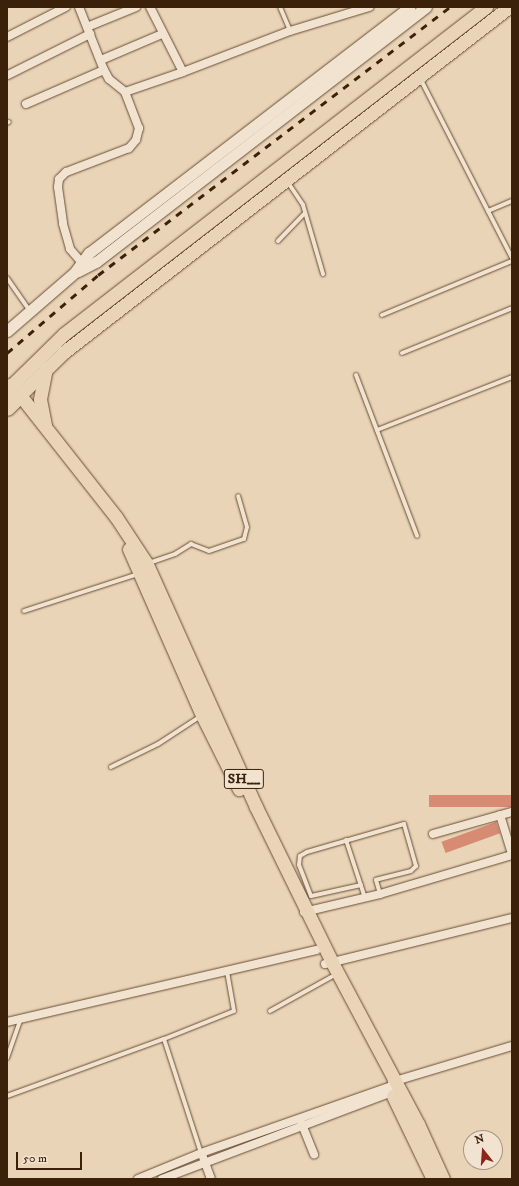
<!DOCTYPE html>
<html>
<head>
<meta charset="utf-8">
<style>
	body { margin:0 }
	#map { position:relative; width:519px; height:1186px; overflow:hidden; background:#ead4b7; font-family:"IM FELL DW Pica",serif }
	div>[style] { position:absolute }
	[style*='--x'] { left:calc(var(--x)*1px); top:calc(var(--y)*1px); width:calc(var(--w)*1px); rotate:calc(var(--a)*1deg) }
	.building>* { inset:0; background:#d88b73; transform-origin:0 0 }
	.roads { filter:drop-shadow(0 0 1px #674d35) drop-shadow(0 0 1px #674d35) }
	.lane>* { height:4px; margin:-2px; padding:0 2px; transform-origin:2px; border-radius:2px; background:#f1e3d0 }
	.street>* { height:8px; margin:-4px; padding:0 4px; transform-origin:4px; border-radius:4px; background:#f1e3d0 }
	.secondary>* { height:11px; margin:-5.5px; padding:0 5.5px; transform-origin:5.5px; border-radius:5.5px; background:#f1e3d0 }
	.primary>* { height:13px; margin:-6.5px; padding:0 6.5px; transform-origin:6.5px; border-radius:6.5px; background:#ead4b7 }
	.highway>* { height:15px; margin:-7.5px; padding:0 7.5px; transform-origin:7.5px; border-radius:7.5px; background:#ead4b7 }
	.rail>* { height:2.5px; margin-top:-1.25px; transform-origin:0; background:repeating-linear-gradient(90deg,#3b200a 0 7px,transparent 0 14px) }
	span { translate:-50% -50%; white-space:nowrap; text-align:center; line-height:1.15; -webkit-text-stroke:3.5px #f1e3d0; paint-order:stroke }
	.shield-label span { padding:1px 3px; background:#f1e3d0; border:1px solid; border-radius:3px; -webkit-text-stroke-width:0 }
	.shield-label { font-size:14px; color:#3b200a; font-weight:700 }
	.frame { position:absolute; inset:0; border:8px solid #3b200a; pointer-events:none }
	.north { position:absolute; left:463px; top:1130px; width:40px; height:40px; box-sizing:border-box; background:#f1e3d0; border:1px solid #a89581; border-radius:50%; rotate:343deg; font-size:11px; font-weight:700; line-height:16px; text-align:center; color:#3b200a }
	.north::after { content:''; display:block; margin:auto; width:14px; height:18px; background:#8f2418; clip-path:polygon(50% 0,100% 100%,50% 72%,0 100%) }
	.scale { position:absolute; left:16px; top:1152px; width:66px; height:18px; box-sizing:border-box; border:2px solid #3b200a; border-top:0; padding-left:5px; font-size:12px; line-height:14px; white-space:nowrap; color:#3b200a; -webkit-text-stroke:3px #f1e3d0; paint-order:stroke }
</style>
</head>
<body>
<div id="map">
	<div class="building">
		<i style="left:512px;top:795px;width:12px;height:83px;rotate:90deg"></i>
		<i style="left:496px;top:822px;width:12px;height:58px;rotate:70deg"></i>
	</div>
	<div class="roads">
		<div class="lane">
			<i style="--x:280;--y:7;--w:25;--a:67"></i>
			<i style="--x:420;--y:78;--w:202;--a:62.9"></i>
			<i style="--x:7;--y:123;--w:2;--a:-27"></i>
			<i style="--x:287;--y:181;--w:29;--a:56"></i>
			<i style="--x:303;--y:205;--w:72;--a:73.8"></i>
			<i style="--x:488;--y:211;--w:26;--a:-23"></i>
			<i style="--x:278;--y:241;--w:39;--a:-46"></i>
			<i style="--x:7;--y:278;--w:40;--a:55.1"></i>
			<i style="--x:382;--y:315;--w:141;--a:-22.6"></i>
			<i style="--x:402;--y:353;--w:119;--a:-22.2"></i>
			<i style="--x:356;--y:375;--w:172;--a:69.2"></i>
			<i style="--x:377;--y:430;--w:145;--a:-21.4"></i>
			<i style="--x:149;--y:563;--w:28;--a:-19"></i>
			<i style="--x:175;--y:554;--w:19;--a:-32"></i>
			<i style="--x:191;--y:544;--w:19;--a:21"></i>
			<i style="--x:209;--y:551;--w:37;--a:-19"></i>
			<i style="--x:244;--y:539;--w:12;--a:-76"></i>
			<i style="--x:247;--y:527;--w:32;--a:-106"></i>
			<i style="--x:24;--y:611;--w:120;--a:-18"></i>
			<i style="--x:111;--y:767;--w:52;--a:-26.1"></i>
			<i style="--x:158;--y:744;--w:51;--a:-33.1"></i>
			<i style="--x:346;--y:840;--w:61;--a:71.9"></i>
			<i style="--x:361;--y:885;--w:51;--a:167.6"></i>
			<i style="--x:311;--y:896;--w:33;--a:-111"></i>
			<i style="--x:299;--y:865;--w:9;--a:-84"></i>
			<i style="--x:300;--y:856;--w:8;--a:-30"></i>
			<i style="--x:307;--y:852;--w:101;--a:-16.1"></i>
			<i style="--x:404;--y:824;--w:44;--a:74.1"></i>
			<i style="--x:416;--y:866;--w:7;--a:135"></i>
			<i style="--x:411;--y:871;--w:36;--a:166"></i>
			<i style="--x:376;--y:880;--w:15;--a:74"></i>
			<i style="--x:270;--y:1011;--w:70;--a:-29.1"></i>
			<i style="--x:164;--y:1039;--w:120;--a:72"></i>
			<i style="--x:7;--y:1058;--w:42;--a:-70.7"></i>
			<i style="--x:7;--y:1096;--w:167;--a:-20"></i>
			<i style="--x:164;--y:1039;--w:75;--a:-21.8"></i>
			<i style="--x:234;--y:1011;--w:40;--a:-100"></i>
		</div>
		<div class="street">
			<i style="--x:79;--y:7;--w:68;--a:68.4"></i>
			<i style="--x:104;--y:70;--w:10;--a:61"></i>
			<i style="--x:109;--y:79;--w:21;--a:39"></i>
			<i style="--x:125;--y:92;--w:39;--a:69"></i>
			<i style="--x:139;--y:128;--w:12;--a:104"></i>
			<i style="--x:136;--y:140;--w:11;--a:131"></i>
			<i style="--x:129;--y:148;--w:67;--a:159.1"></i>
			<i style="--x:66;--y:172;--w:10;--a:135"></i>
			<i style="--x:59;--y:179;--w:8;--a:97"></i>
			<i style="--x:58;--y:187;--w:37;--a:82"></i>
			<i style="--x:63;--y:224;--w:26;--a:74"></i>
			<i style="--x:70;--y:249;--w:18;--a:49"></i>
			<i style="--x:87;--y:27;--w:53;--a:-22.2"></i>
			<i style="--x:7;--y:37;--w:66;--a:-27"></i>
			<i style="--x:101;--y:60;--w:66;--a:-23.1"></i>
			<i style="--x:183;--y:72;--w:115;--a:-21"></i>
			<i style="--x:290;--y:31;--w:83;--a:-16.9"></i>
			<i style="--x:8;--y:75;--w:92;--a:-26.6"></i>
			<i style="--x:125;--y:92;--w:61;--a:-19"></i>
			<i style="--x:183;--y:72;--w:73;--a:-116.9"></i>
			<i style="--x:26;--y:104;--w:85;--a:-23.6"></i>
			<i style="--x:500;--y:815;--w:41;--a:72.9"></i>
			<i style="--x:433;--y:834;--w:82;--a:-15.6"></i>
			<i style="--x:304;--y:912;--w:78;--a:-13.3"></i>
			<i style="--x:380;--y:894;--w:138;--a:-16.5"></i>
			<i style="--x:325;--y:964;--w:193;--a:-13.8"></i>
			<i style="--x:7;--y:1022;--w:318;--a:-13.1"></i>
			<i style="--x:392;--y:1082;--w:125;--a:-16.7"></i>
			<i style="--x:301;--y:1122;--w:35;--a:68"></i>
			<i style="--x:203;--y:1157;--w:23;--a:70"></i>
			<i style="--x:138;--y:1179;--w:68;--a:-22.4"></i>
			<i style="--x:201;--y:1153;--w:208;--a:-19.4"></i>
			<i style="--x:162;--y:1179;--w:251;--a:-20.7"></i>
		</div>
		<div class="secondary">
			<i style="--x:78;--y:271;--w:20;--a:-27"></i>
			<i style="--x:96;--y:262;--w:417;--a:-37.7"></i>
			<i style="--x:7;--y:331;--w:90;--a:-40.9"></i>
			<i style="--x:75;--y:272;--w:24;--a:-54"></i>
			<i style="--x:89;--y:253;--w:404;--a:-37.5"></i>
		</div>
		<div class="primary">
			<i style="--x:11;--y:386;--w:74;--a:-44.5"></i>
			<i style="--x:64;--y:334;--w:534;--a:-37.77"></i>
			<i style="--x:45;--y:425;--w:26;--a:-101"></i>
			<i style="--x:40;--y:399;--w:31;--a:-79"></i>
			<i style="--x:129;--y:549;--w:181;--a:66.3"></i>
			<i style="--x:202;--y:715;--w:83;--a:63.4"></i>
			<i style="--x:393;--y:1096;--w:92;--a:64.3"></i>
			<i style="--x:443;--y:1179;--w:60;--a:-114.4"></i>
			<i style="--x:418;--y:1124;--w:183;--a:-118"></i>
			<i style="--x:332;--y:962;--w:173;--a:-116.1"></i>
			<i style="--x:256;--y:807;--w:266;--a:-114.2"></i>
			<i style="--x:147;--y:564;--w:56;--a:-123.4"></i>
			<i style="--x:116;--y:517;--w:155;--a:-128.2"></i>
			<i style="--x:20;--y:395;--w:62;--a:-44.3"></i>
			<i style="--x:64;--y:352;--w:563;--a:-37.79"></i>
		</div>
		<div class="highway">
			<i style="--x:7;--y:390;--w:6;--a:-45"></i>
			<i style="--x:11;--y:386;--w:13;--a:45"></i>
			<i style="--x:20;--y:395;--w:18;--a:135"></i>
		</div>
	</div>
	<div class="rail">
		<i style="--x:7;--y:353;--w:120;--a:-40.6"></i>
		<i style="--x:98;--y:275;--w:442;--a:-37.3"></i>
	</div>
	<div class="shield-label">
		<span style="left:244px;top:779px">SH__</span>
	</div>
	<div class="frame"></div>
	<div class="north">N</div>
	<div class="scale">50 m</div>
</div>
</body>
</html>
